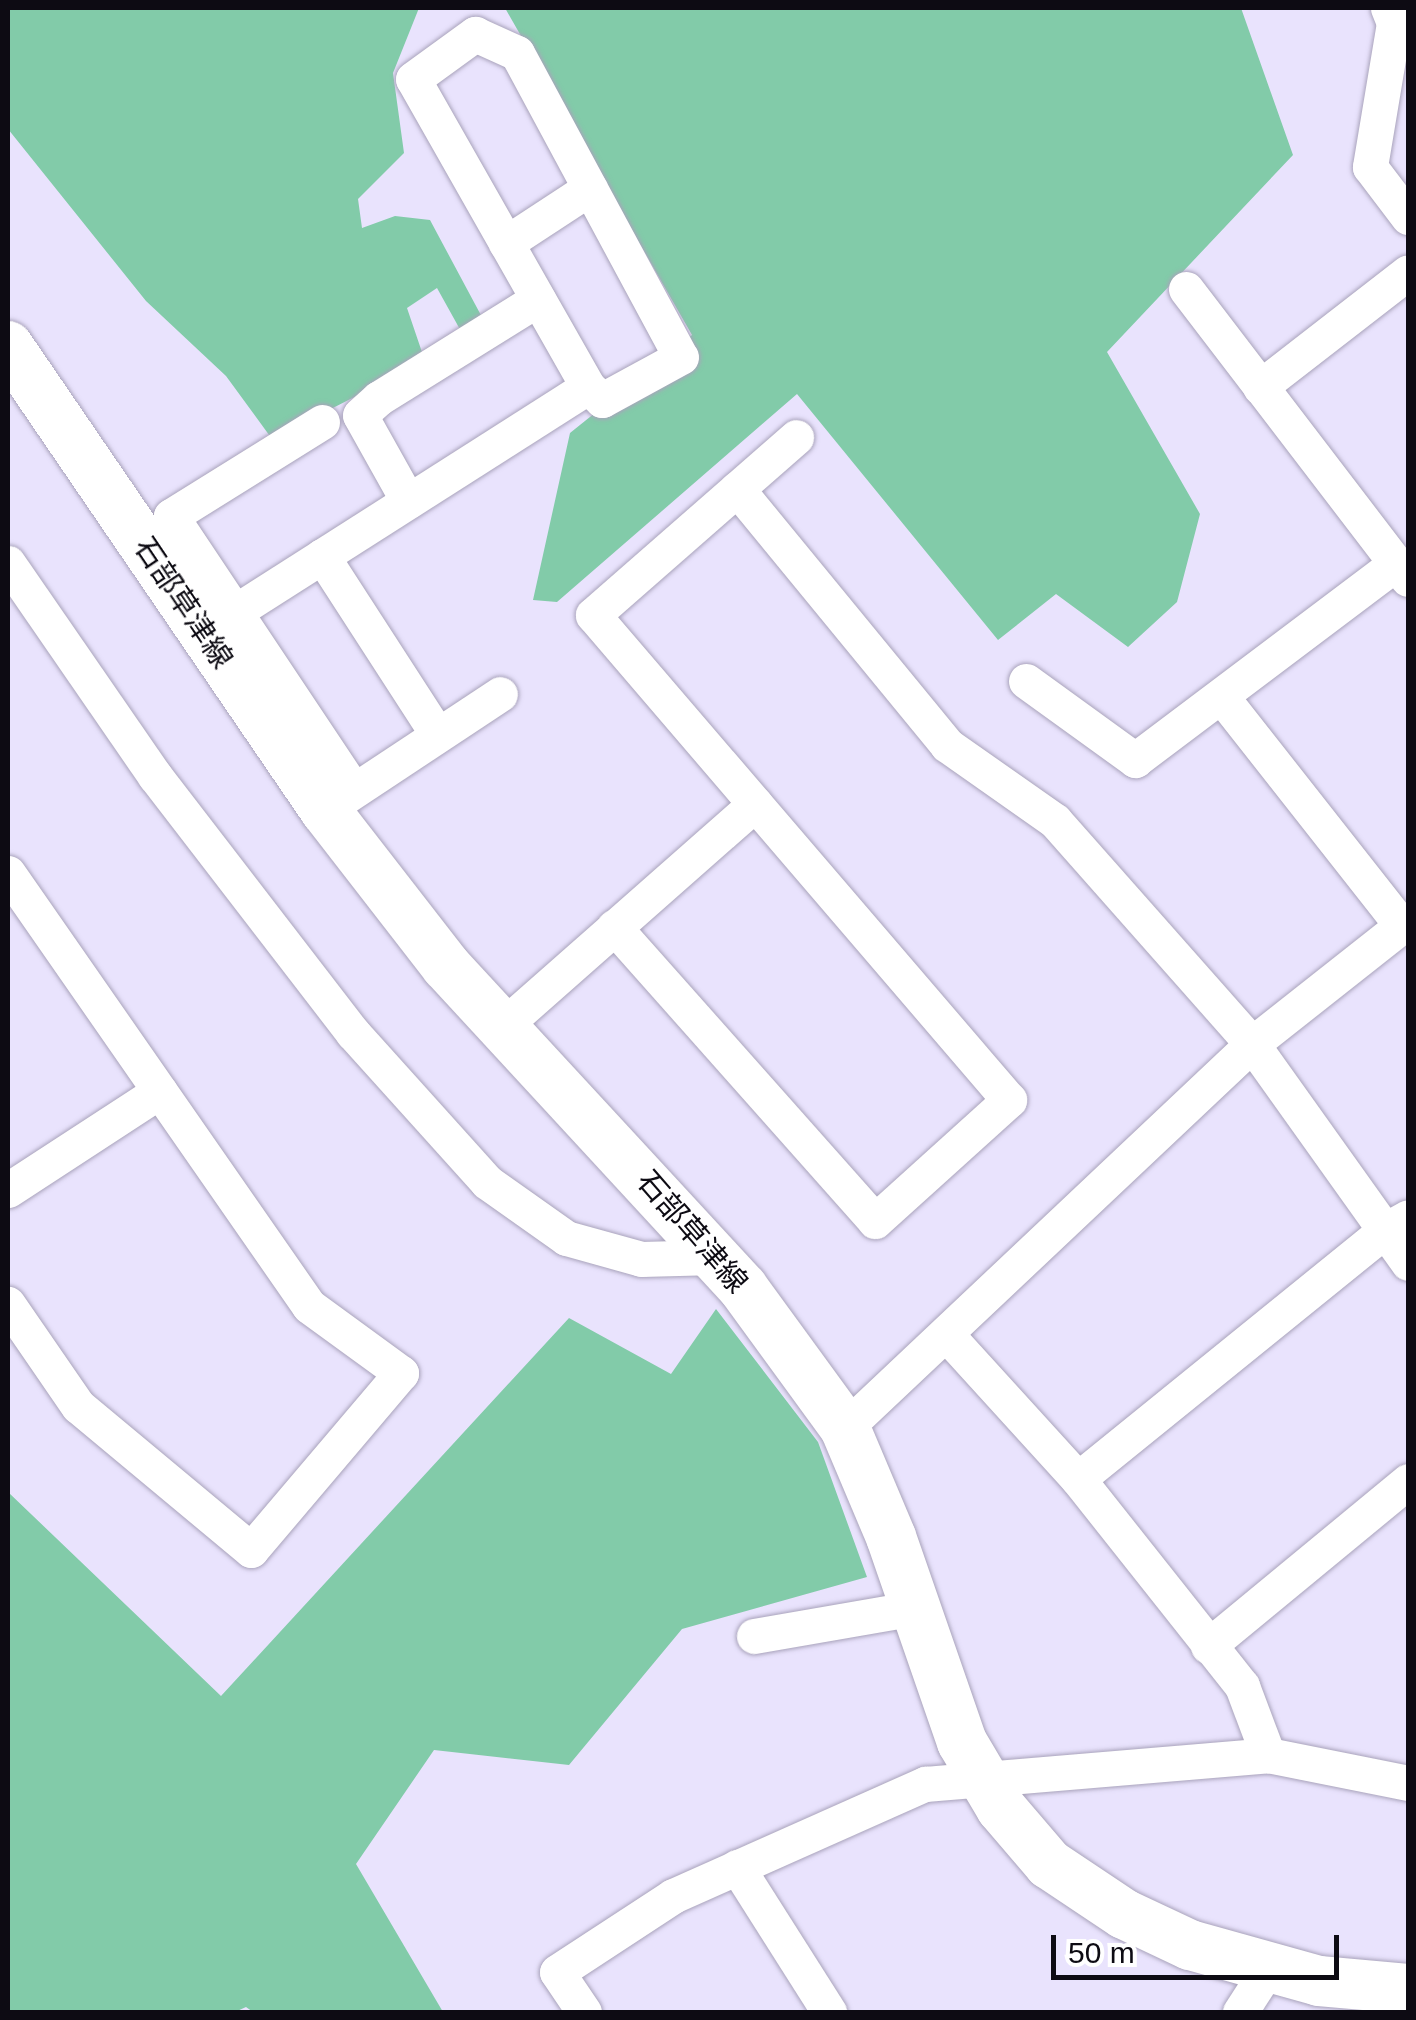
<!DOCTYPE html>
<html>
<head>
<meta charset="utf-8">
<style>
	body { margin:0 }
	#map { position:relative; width:1416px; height:2020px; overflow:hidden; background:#e9e3fd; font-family:Arial,"Noto Sans JP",sans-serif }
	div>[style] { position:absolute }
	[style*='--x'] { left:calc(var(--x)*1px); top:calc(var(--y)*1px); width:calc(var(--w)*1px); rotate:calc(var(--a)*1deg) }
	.forest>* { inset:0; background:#82cba9 }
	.roads { filter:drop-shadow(0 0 2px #a9a3bb) drop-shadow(0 0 2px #a9a3bb) }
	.street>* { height:35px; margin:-17.5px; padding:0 17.5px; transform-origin:17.5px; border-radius:17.5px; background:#fff }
	.secondary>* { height:50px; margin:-25px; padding:0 25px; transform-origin:25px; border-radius:25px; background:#fff }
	span { translate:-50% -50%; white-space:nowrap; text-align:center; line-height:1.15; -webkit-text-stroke:10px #fff; paint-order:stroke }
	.street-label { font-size:30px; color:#0d0b13 }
	.frame { position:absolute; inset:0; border:10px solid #0d0b13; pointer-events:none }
	.scale { position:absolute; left:1051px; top:1935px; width:288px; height:45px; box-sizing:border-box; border:5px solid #0d0b13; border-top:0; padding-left:12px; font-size:30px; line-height:35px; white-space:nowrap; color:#0d0b13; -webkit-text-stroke:8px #fff; paint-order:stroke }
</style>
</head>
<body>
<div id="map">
	<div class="forest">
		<i style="clip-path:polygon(8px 8px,419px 8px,393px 73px,404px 153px,358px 199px,362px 228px,395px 216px,430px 220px,483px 319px,462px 333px,437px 288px,407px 308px,425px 361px,272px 439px,226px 376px,146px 301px,8px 129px)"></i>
		<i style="clip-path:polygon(505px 8px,1241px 8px,1293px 155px,1107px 352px,1200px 514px,1177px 602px,1128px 647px,1056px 594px,998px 640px,797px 394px,557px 602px,533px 600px,570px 433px,692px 335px)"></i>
		<i style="clip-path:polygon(716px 1309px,818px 1442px,867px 1577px,682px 1629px,569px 1765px,434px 1750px,356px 1864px,443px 2012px,253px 2012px,246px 2007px,235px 2012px,8px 2012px,8px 1492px,221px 1696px,569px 1318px,671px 1374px)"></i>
	</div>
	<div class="roads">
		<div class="street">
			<i style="--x:1388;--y:8;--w:16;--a:68"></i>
			<i style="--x:1394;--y:23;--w:146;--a:99.5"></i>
			<i style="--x:1370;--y:167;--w:63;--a:52.8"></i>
			<i style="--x:506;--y:243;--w:100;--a:-33.2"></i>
			<i style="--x:1186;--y:289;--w:365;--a:52.6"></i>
			<i style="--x:1260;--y:387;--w:187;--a:-37.8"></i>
			<i style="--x:322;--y:422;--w:178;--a:148.1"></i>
			<i style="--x:171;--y:516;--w:329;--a:56.3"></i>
			<i style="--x:737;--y:489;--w:331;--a:50.6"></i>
			<i style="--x:947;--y:745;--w:132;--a:35.1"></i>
			<i style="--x:1055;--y:821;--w:298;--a:48.5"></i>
			<i style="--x:1252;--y:1044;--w:269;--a:54.5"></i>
			<i style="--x:408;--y:501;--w:98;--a:-119.2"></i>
			<i style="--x:360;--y:415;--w:25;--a:-42"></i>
			<i style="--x:379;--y:398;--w:187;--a:-31.9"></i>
			<i style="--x:322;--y:556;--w:212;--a:57.1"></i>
			<i style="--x:8;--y:563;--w:259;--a:55.4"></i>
			<i style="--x:155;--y:776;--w:324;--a:52.4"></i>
			<i style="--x:353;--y:1033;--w:200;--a:48"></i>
			<i style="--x:487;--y:1182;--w:97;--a:35.3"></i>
			<i style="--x:566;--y:1238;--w:78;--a:15.6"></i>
			<i style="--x:641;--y:1259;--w:75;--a:-1.5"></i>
			<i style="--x:203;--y:632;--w:456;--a:-32.5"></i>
			<i style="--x:588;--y:387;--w:354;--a:-119.6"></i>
			<i style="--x:413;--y:79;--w:77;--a:-36"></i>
			<i style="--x:475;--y:34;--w:46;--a:24.3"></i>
			<i style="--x:517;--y:53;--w:345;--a:61.7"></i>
			<i style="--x:681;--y:357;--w:90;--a:151.4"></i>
			<i style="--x:602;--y:400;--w:19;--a:-137"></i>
			<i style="--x:1026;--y:681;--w:135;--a:35.9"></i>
			<i style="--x:1135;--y:760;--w:327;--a:-37"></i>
			<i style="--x:1221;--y:696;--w:293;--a:51.8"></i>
			<i style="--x:334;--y:804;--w:199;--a:-33.5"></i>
			<i style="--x:8;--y:873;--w:527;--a:55.19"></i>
			<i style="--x:309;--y:1306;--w:114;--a:36.1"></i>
			<i style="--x:401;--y:1373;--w:232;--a:130.3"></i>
			<i style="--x:251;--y:1550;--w:225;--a:-140.2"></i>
			<i style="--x:78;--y:1406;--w:124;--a:-124.5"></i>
			<i style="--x:614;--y:927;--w:393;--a:48.4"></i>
			<i style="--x:875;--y:1221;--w:181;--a:-42.1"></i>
			<i style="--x:1009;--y:1100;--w:639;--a:-130.62"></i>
			<i style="--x:593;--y:615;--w:270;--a:-41.2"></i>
			<i style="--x:503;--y:1026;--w:336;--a:-41.4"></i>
			<i style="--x:8;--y:1190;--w:181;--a:-33.1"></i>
			<i style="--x:946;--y:1334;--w:196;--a:47.7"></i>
			<i style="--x:1078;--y:1479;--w:264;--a:51.6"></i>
			<i style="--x:1242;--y:1686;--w:74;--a:69.4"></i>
			<i style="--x:845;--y:1428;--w:560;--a:-43.33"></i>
			<i style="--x:1252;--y:1044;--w:199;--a:-38.3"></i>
			<i style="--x:1078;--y:1479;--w:395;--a:-39"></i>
			<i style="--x:1385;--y:1230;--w:26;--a:-29"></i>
			<i style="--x:754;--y:1636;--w:164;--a:-9.8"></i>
			<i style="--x:1208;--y:1646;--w:259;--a:-39.5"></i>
			<i style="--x:737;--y:1867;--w:172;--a:57.6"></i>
			<i style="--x:584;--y:2012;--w:48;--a:-124"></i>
			<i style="--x:557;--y:1972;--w:139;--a:-33.2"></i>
			<i style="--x:673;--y:1896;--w:276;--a:-24"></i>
			<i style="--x:925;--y:1784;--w:344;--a:-4.8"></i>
			<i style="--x:1268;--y:1755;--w:143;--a:11.3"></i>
			<i style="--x:1240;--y:2012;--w:54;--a:-57.2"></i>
		</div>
		<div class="secondary">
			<i style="--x:8;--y:346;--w:562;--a:55.66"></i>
			<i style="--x:325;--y:810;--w:197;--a:52.2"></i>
			<i style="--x:446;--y:966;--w:438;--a:47.3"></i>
			<i style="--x:743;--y:1288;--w:173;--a:53.9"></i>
			<i style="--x:845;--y:1428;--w:118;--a:67.1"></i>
			<i style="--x:891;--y:1537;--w:217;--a:70.9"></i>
			<i style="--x:962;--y:1742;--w:77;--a:59.4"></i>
			<i style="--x:1001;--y:1808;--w:74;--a:49.4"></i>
			<i style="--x:1049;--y:1864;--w:90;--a:33.7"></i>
			<i style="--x:1124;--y:1914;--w:73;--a:25.2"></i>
			<i style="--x:1190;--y:1945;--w:134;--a:15.6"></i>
			<i style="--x:1319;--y:1981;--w:89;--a:5.1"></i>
		</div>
	</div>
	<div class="street-label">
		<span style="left:183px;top:603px;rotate:56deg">石部草津線</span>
		<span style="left:692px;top:1232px;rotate:49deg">石部草津線</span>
	</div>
	<div class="frame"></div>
	<div class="scale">50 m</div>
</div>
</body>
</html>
